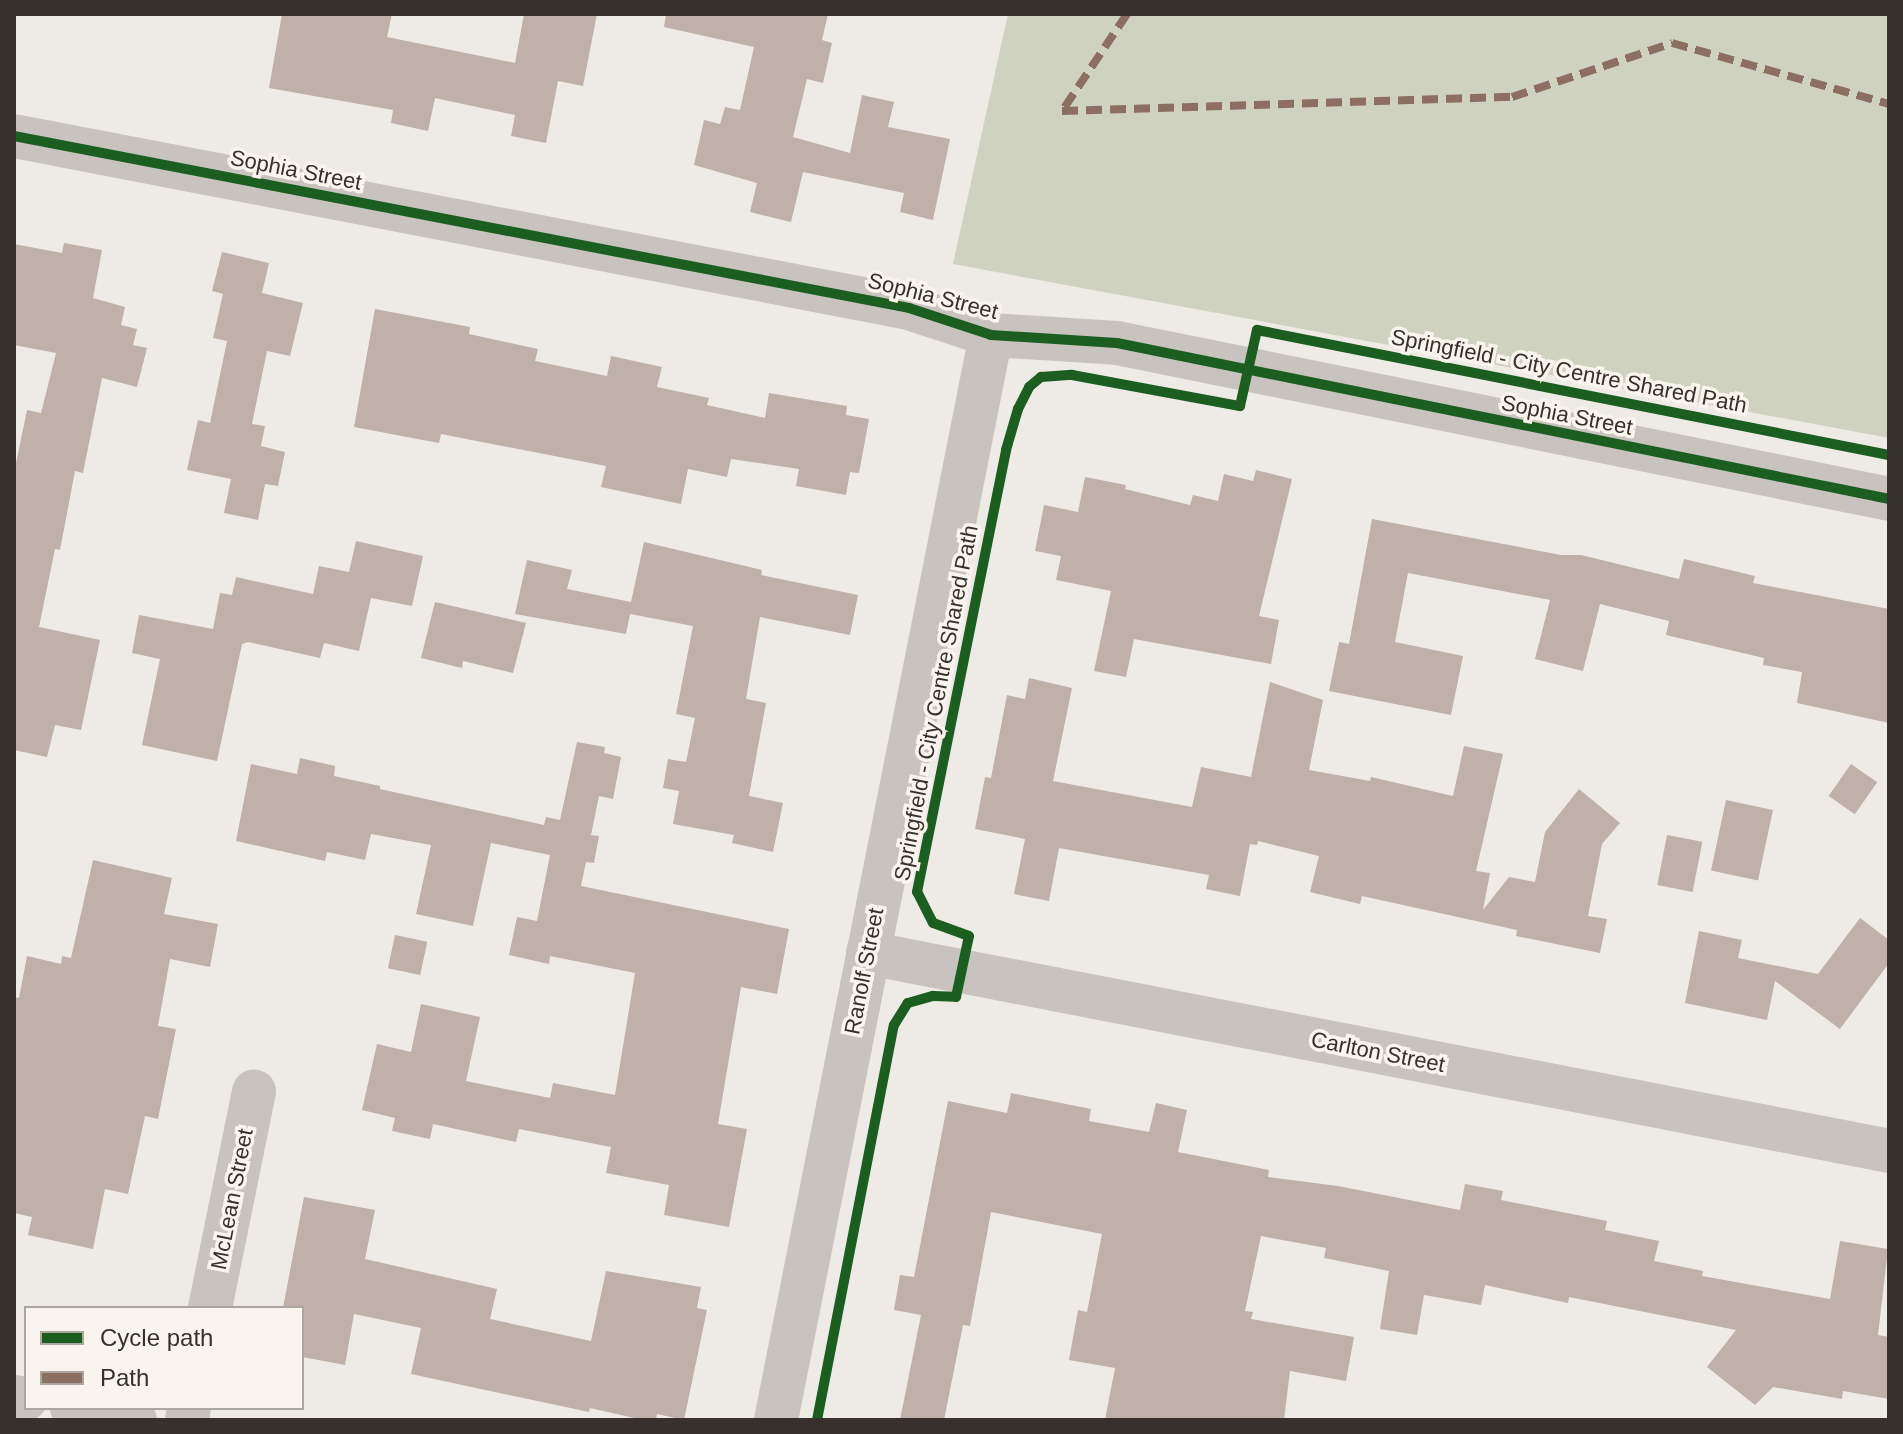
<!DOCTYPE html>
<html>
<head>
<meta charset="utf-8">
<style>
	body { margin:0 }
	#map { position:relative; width:1903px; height:1434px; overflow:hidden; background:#eeeae6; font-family:Helvetica,sans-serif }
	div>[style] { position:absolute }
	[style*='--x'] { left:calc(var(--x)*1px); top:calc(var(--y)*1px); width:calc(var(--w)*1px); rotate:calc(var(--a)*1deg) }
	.green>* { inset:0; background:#cfd2c1 }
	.building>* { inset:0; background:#bfb0aa; transform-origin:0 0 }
	.street>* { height:44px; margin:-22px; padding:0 22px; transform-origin:22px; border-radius:22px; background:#c8c3be }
	.quiet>* { height:8px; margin-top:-4px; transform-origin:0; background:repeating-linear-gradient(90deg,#8d6e63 0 16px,transparent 0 24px) }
	.cycleway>* { height:10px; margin:-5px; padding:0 5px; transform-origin:5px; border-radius:5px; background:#1b5e20 }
	span { translate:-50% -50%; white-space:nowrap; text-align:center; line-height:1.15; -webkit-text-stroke:7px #f9f4ee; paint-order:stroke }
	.street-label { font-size:22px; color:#38302c }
	.frame { position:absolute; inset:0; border:16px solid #38302c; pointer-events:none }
	.legend { position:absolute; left:24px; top:1306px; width:280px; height:104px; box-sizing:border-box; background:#f9f4ee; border:2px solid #aca6a0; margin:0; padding:10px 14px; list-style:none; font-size:24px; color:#38302c }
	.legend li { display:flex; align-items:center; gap:16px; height:40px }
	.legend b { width:40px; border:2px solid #aca6a0 }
</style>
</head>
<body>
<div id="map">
	<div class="green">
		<i style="clip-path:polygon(1008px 14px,1889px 14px,1889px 438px,953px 264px)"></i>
	</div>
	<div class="building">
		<i style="clip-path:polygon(282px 14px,392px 14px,387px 37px,515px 63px,524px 14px,597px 14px,583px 86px,558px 81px,546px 143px,511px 136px,515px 115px,435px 98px,428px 131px,391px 123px,393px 110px,269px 88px)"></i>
		<i style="clip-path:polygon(666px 14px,828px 14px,822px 40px,832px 43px,823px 83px,807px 79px,793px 137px,850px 153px,862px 95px,894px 102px,888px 127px,950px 139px,933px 220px,900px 212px,904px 193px,803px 172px,791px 222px,750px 212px,757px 183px,694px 165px,704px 120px,720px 124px,725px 107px,740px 110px,754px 47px,664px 27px)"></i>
		<i style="clip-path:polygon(64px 243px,102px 250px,93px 298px,125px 307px,121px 325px,137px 329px,133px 345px,147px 348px,137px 387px,102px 378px,83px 473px,75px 471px,60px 550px,55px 549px,39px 627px,100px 640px,81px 730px,55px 725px,47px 757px,14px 750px,14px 473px,27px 410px,41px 413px,56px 353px,14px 345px,14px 244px,62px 253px)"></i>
		<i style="clip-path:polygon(222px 252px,269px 263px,262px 293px,303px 303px,290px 356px,267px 351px,252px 424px,265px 426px,261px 446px,285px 452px,278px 486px,265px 484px,258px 520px,224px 513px,231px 479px,187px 470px,198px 420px,210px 423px,227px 341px,213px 338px,223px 294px,212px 291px)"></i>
		<i style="clip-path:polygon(375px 309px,470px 327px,469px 334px,538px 349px,535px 361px,607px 376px,611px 356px,662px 367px,657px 387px,709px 398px,707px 405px,765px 418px,769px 393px,847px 406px,846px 415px,869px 419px,859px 473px,850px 472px,846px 495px,796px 486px,799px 469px,731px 459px,727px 477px,688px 469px,681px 504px,601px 487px,606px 466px,441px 434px,439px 443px,354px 427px)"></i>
		<i style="clip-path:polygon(1256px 470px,1292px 479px,1259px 616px,1279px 620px,1271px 664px,1134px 639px,1126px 677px,1094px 671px,1111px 591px,1056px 580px,1061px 556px,1035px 551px,1044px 505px,1078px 512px,1085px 477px,1126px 485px,1125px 489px,1190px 505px,1193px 495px,1218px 501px,1224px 474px,1253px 481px)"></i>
		<i style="clip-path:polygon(1372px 519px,1561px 555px,1581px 555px,1679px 579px,1684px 559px,1755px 576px,1753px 583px,1889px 609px,1889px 723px,1797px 703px,1802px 672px,1763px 665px,1764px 658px,1666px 635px,1669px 621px,1600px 604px,1583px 671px,1535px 659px,1550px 600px,1408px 573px,1395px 642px,1463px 656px,1451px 715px,1329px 691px,1339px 642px,1349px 644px)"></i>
		<i style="clip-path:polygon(356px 541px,423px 556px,412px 606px,371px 598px,359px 651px,324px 643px,320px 658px,248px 642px,242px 644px,217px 761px,142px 745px,160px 659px,132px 653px,139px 615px,213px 629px,220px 593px,232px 595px,236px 577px,313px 594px,319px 566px,349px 572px)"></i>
		<i style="clip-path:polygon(644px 542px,762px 570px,761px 575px,858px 595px,850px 635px,760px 617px,746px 699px,766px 703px,749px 796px,783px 803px,773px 852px,732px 843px,734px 835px,673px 824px,679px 791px,663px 788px,668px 759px,686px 762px,695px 718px,676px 714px,693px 626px,630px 614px,626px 634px,515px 614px,527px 560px,572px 570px,567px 589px,631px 602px)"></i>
		<i style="clip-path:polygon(435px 602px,526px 623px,513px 673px,463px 661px,462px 668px,421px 658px)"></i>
		<i style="clip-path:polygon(1029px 678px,1072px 688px,1053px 781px,1192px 807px,1201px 767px,1251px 777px,1270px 682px,1323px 700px,1309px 770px,1370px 781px,1371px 777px,1453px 796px,1464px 746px,1503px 754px,1476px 871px,1490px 873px,1483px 910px,1509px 877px,1535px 882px,1545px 832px,1579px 789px,1620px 823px,1602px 844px,1588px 916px,1607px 919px,1600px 953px,1516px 936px,1517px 930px,1362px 896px,1360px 904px,1310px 892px,1319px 856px,1258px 841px,1257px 845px,1250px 844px,1240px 896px,1206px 889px,1209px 875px,1059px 848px,1049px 901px,1014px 894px,1025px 839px,975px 829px,985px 777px,991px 778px,1007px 695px,1025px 699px)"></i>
		<i style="clip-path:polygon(577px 742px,605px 747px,604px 753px,621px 757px,613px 799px,599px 796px,591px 835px,599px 836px,594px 863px,586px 862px,581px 886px,789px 929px,777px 994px,741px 987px,718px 1124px,747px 1129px,729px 1227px,664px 1215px,669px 1185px,606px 1173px,611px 1147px,519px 1129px,516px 1142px,433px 1124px,430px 1139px,392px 1131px,395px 1118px,362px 1110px,377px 1044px,411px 1052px,421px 1004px,480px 1017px,466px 1081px,550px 1098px,553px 1083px,615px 1095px,635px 973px,550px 956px,549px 964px,509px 955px,517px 917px,537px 921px,550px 855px,491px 843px,473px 926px,416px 914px,431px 845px,371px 834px,365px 860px,327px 852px,325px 861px,236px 841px,251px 764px,297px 774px,300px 758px,335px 766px,334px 776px,380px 786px,380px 789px,544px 825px,546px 817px,560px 820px)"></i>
		<i style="left:1851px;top:764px;width:32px;height:39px;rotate:35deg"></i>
		<i style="left:1726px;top:800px;width:48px;height:72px;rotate:12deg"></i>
		<i style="left:1667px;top:835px;width:36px;height:51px;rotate:11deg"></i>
		<i style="clip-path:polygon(93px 860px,172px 878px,164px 914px,218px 924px,210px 967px,170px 959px,158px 1026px,176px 1029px,158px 1119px,145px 1116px,128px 1194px,105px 1189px,93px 1249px,28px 1235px,32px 1217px,14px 1213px,14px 997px,19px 998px,27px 956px,61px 964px,62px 956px,71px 958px)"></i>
		<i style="clip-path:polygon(1860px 918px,1889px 940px,1889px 963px,1840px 1029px,1775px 981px,1767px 1020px,1685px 1003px,1699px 931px,1742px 940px,1738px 958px,1818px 974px)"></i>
		<i style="left:395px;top:935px;width:33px;height:34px;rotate:12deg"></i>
		<i style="clip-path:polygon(1011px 1093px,1091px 1109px,1089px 1121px,1149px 1132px,1156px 1103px,1187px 1110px,1178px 1152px,1269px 1170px,1268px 1177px,1338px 1186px,1460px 1210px,1465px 1184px,1503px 1191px,1501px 1200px,1607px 1221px,1605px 1230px,1659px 1241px,1654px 1261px,1703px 1271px,1702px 1276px,1830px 1299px,1840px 1241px,1888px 1249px,1878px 1335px,1889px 1337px,1889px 1399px,1843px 1391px,1842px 1399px,1773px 1387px,1755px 1405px,1707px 1367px,1736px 1330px,1569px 1297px,1568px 1303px,1485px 1285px,1481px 1305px,1424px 1295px,1417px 1335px,1380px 1329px,1389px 1271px,1324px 1258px,1326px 1248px,1261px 1236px,1245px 1311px,1253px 1312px,1251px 1319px,1354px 1337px,1346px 1381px,1290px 1371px,1284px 1420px,1105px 1420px,1115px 1368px,1069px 1360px,1078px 1310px,1087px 1312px,1102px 1234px,991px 1212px,970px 1326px,963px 1325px,944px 1420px,900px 1420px,921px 1315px,894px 1310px,900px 1275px,914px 1277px,948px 1101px,1007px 1113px)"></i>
		<i style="clip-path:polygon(304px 1197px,375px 1210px,365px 1259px,497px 1289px,490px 1319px,591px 1341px,606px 1271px,701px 1287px,697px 1308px,707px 1310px,684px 1420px,657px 1414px,656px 1420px,643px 1420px,590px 1408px,589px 1412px,411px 1374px,421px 1328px,354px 1314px,345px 1365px,302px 1357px,302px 1308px,283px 1308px)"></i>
	</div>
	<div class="street">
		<i style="--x:14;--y:136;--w:911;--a:10.88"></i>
		<i style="--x:909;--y:308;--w:86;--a:18.2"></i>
		<i style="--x:991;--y:335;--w:126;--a:3.6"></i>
		<i style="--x:1117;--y:343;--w:788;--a:11.42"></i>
		<i style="--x:868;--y:953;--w:1040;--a:10.97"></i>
		<i style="--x:210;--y:1308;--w:221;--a:-78.5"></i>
		<i style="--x:14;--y:1397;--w:12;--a:9"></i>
		<i style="--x:72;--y:1408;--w:64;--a:10.8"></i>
		<i style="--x:187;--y:1420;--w:12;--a:-81"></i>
		<i style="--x:776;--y:1420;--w:1106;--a:-78.79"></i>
	</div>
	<div class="quiet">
		<i style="--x:1127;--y:14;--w:117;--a:123.8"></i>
		<i style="--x:1062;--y:111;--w:450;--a:-1.8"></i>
		<i style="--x:1512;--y:97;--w:169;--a:-18.6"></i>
		<i style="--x:1672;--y:43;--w:225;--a:15.7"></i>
	</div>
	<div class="cycleway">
		<i style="--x:14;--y:136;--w:911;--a:10.88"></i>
		<i style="--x:909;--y:308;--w:86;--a:18.2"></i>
		<i style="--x:991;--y:335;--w:126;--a:3.6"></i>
		<i style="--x:1117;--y:343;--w:788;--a:11.42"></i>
		<i style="--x:817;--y:1420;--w:402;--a:-79"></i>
		<i style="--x:894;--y:1025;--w:26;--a:-58"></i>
		<i style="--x:908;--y:1003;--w:26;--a:-16"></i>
		<i style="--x:933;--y:996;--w:23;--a:2"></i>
		<i style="--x:956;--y:997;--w:62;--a:-78"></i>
		<i style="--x:969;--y:936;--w:38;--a:-160"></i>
		<i style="--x:933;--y:923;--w:35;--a:-117"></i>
		<i style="--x:917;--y:892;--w:451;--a:-78.6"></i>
		<i style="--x:1006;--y:450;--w:43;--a:-73.7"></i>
		<i style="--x:1018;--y:409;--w:25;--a:-63"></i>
		<i style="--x:1029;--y:387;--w:16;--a:-40"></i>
		<i style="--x:1041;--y:377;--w:31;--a:-4"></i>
		<i style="--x:1072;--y:375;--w:171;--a:10.5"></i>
		<i style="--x:1240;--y:406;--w:78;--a:-77.4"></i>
		<i style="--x:1257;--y:330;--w:644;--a:11.19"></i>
	</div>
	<div class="street-label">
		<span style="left:296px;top:170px;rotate:11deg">Sophia Street</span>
		<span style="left:933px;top:296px;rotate:14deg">Sophia Street</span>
		<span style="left:1569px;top:371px;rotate:11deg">Springfield - City Centre Shared Path</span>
		<span style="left:1567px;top:415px;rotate:11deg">Sophia Street</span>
		<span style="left:936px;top:703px;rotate:-79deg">Springfield - City Centre Shared Path</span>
		<span style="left:864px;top:971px;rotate:-79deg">Ranolf Street</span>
		<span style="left:1378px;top:1052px;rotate:11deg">Carlton Street</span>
		<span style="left:232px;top:1199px;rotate:-79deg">McLean Street</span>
	</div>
	<div class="frame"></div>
	<ul class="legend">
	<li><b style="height:10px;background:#1b5e20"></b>Cycle path</li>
	<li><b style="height:10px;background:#8d6e63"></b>Path</li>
	</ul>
</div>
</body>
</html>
